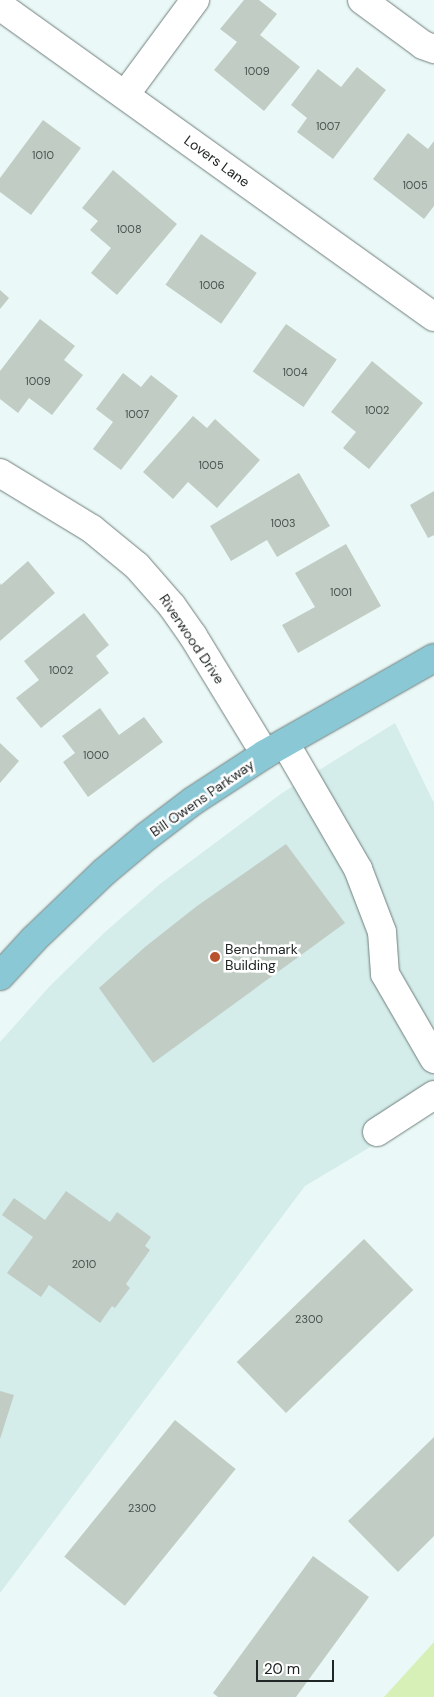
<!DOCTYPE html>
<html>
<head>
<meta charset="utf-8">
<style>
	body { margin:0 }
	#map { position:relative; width:434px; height:1697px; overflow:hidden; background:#eaf9f7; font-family:"DM Sans",sans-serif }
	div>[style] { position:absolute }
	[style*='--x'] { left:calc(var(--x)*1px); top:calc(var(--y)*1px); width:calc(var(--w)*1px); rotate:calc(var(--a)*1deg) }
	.built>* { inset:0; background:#d4edea }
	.green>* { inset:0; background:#d7f0b8 }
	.building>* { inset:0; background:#c0ccc4; transform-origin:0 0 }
	.roads { filter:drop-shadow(0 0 1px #707e7c) drop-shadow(0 0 1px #707e7c) }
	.minor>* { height:28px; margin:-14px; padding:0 14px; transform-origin:14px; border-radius:14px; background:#fff }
	.major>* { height:28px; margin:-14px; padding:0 14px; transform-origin:14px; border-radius:14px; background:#8ac8d6 }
	.dots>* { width:14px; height:14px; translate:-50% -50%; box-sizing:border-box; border:2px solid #fff; border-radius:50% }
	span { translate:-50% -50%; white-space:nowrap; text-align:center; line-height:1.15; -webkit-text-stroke:5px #fff; paint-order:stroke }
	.number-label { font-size:11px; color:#48504d }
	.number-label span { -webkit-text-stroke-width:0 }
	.street-label { font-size:14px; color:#202625 }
	.poi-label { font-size:14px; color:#202625 }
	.left { translate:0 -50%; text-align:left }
	.scale { position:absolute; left:256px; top:1660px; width:78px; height:22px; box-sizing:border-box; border:2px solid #202625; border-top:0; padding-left:6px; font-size:15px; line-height:18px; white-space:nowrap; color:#202625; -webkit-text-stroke:4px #fff; paint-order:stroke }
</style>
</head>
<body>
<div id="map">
	<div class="built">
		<i style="clip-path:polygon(395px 723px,434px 803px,434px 1109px,305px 1186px,0 1593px,0 1042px,49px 987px,104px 933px,160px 884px,282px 793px)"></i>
	</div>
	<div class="green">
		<i style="clip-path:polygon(434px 1642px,434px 1697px,384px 1697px)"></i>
	</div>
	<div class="building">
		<i style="clip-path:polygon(244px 0,259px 0,277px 14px,260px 35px,300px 67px,264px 111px,214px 70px,237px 42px,220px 29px)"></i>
		<i style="clip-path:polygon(357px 67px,386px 90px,333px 159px,297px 132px,307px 118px,291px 105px,318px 69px,341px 87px)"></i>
		<i style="clip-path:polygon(43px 120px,81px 148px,31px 215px,0 192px,0 178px)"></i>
		<i style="clip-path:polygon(408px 133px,428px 149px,434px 141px,434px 206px,424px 219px,373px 179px)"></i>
		<i style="clip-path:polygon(113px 170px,177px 224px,117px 295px,91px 273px,111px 248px,90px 230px,98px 221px,82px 208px)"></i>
		<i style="left:201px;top:234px;width:68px;height:62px;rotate:35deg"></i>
		<i style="clip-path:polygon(0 290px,9px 298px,0 309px)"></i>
		<i style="clip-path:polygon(40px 319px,75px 346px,64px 360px,83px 375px,52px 415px,29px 398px,18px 413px,0 399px,0 371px)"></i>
		<i style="left:286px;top:324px;width:62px;height:58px;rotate:35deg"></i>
		<i style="clip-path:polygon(372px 361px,423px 403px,369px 469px,343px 448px,356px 432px,331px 412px)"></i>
		<i style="clip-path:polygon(123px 373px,141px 387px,151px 375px,178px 396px,121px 470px,93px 449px,113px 422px,96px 409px)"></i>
		<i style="clip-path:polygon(193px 416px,207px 428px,215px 419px,260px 460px,217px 508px,188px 482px,173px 499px,143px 472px)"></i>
		<i style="clip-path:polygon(299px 473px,330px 526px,277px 557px,267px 540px,231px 561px,210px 526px)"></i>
		<i style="clip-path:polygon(434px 491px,434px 535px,428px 538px,410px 505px)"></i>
		<i style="clip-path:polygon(346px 544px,381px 606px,298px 653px,282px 625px,315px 607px,295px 573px)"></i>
		<i style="clip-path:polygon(28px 561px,55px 593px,0 641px,0 583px,1px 585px)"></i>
		<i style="clip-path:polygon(84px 613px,109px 645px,96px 656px,109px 673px,41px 728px,16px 698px,39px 680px,24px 661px)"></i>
		<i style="clip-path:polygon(100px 708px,119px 735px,144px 717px,163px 742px,88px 797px,63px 762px,75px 753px,62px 736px)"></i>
		<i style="clip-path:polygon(0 743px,19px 761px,0 783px)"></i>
		<i style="clip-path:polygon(286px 844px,345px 923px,153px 1063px,99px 988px,145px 947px,197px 906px)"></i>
		<i style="clip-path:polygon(66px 1191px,110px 1222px,117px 1212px,151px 1237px,145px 1246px,150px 1250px,126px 1284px,130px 1288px,115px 1308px,112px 1306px,100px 1323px,49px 1285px,41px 1297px,7px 1273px,33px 1237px,2px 1215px,14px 1198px,45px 1220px)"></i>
		<i style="left:364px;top:1239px;width:71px;height:177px;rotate:46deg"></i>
		<i style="clip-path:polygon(0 1391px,14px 1395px,0 1439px)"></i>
		<i style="left:175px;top:1420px;width:78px;height:176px;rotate:39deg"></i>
		<i style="clip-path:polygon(434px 1437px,434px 1536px,398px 1572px,348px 1521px)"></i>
		<i style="clip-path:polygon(313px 1556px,369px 1597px,296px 1697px,218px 1697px,213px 1693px)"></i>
	</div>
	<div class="roads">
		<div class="minor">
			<i style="--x:362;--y:0;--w:76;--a:36.4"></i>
			<i style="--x:423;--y:45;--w:12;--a:20"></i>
			<i style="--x:0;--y:6;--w:534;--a:35.62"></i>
			<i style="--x:125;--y:95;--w:118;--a:-53.6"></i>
			<i style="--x:0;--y:473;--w:108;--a:31.3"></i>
			<i style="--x:92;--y:529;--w:58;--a:39.4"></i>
			<i style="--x:137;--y:566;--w:53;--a:48.8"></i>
			<i style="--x:172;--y:606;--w:37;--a:55"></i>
			<i style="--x:193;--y:636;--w:138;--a:58.6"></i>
			<i style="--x:285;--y:743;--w:146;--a:59.9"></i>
			<i style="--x:358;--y:869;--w:67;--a:69.1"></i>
			<i style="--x:382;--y:932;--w:42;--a:85.9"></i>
			<i style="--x:385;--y:974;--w:98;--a:60"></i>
			<i style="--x:377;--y:1132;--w:68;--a:-33"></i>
		</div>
		<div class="major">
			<i style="--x:0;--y:976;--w:50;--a:-47.4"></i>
			<i style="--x:34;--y:939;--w:97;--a:-43.7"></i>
			<i style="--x:104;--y:872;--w:56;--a:-39.9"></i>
			<i style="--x:147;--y:836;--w:58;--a:-37.3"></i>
			<i style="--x:193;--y:801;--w:86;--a:-33.1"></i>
			<i style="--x:265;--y:754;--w:194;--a:-29.6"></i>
		</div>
	</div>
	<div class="dots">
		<i style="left:215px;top:957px;background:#b9512c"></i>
	</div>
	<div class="number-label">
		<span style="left:257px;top:71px">1009</span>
		<span style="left:328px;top:126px">1007</span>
		<span style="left:43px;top:155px">1010</span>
		<span style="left:415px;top:185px">1005</span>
		<span style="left:129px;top:229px">1008</span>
		<span style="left:212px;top:285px">1006</span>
		<span style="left:295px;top:372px">1004</span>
		<span style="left:38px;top:381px">1009</span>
		<span style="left:377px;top:410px">1002</span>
		<span style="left:137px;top:414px">1007</span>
		<span style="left:211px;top:465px">1005</span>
		<span style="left:283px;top:523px">1003</span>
		<span style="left:341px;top:592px">1001</span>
		<span style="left:61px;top:670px">1002</span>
		<span style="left:96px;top:755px">1000</span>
		<span style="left:84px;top:1264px">2010</span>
		<span style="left:309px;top:1319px">2300</span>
		<span style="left:142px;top:1508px">2300</span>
	</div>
	<div class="street-label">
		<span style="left:217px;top:161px;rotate:36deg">Lovers Lane</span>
		<span style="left:192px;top:639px;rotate:56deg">Riverwood Drive</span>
		<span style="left:202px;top:798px;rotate:-35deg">Bill Owens Parkway</span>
	</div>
	<div class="poi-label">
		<span class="left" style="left:225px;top:957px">Benchmark<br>Building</span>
	</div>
	<div class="scale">20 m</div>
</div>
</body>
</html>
